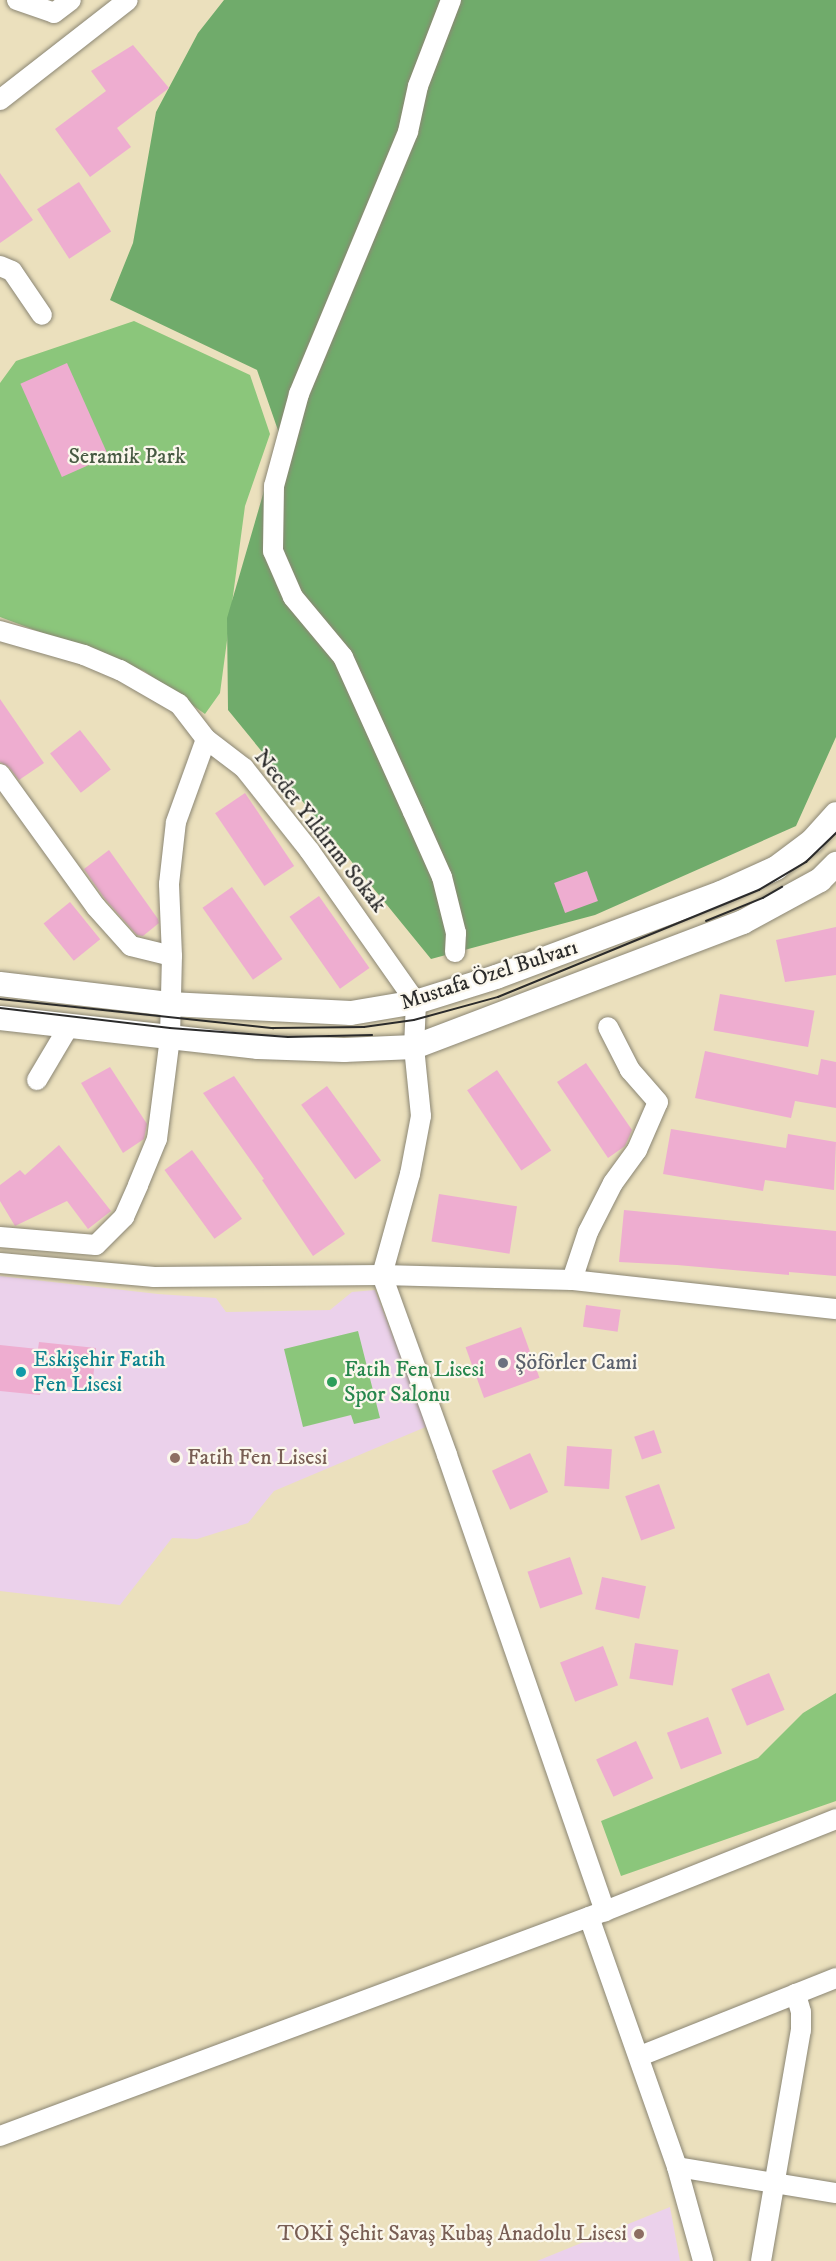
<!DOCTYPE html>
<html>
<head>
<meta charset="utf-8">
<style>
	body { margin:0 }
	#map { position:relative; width:836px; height:2261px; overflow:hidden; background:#ebe0bd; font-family:"IM FELL DW Pica",serif }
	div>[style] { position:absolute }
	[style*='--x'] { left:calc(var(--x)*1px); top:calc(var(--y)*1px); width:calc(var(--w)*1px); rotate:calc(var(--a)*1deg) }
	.built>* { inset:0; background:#ebd1eb }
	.green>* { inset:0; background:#8bc67b }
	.forest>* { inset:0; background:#70ab6b }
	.building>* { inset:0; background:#eeadd0; transform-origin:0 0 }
	.roads { filter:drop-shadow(0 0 2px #8b8674) drop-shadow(0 0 2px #8b8674) }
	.minor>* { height:20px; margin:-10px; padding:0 10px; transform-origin:10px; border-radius:10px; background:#fff }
	.major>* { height:24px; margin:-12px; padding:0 12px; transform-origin:12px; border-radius:12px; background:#fff }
	.tram>* { height:1.5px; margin:-0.75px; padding:0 0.75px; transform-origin:0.75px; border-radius:0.75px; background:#2b2b2b }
	.dots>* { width:16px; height:16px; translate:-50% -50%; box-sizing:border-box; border:3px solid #fbf7ec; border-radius:50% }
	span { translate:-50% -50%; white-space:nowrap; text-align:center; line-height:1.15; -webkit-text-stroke:4.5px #fbf7ec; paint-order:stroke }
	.park-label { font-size:22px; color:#485a43 }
	.street-label { font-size:22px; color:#2b2b2b }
	.culture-label { font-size:22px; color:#0d838f }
	.left { translate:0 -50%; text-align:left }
	.worship-label { font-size:22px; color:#5b616d }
	.leisure-label { font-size:22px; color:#27864d }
	.education-label { font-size:22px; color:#785e54 }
	.right { translate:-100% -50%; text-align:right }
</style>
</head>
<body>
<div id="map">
	<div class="built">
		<i style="clip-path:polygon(0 1276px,158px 1294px,216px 1298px,226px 1312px,330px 1310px,352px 1292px,375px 1290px,428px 1426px,274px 1491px,248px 1523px,197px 1539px,172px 1538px,120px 1605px,0 1591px)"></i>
		<i style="clip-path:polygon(670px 2207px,680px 2261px,537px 2261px)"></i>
	</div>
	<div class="green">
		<i style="clip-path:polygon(134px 321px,250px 375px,270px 434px,245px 506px,220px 693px,205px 714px,144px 671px,0 617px,0 383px,16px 361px)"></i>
		<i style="clip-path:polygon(358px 1331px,380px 1418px,354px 1424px,351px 1415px,303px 1427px,284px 1349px)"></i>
		<i style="clip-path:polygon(836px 1693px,836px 1801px,621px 1876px,601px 1821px,758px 1758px,803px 1713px)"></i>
	</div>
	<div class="forest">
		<i style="clip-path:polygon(224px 0,836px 0,836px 737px,796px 826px,595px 915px,431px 959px,228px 710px,227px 618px,280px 436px,257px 370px,110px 300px,133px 243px,156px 112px,198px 33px)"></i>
	</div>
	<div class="building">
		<i style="clip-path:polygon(133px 45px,169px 88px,117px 128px,131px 147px,90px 177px,55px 129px,106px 91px,91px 71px)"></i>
		<i style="clip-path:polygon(0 173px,33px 220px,0 243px)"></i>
		<i style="left:79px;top:182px;width:59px;height:50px;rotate:57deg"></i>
		<i style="left:67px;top:363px;width:102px;height:51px;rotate:66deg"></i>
		<i style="clip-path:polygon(0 699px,44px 763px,19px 780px,9px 767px,0 762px)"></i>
		<i style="left:80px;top:730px;width:50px;height:38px;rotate:52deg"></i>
		<i style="left:245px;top:793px;width:88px;height:36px;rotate:56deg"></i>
		<i style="clip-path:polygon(109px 850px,158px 919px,159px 923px,143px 936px,137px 935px,105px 899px,84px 869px)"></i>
		<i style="left:587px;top:871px;width:32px;height:35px;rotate:70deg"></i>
		<i style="left:232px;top:887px;width:88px;height:36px;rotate:55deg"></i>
		<i style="left:319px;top:896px;width:88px;height:36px;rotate:55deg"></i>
		<i style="left:70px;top:902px;width:48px;height:34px;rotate:51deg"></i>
		<i style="clip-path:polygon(836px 927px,836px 975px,785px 982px,776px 940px)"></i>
		<i style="left:720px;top:994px;width:96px;height:37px;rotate:10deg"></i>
		<i style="clip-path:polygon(705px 1051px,818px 1075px,821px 1059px,836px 1062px,836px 1108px,795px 1101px,791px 1118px,695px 1098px)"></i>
		<i style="clip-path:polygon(586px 1063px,632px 1130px,625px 1146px,608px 1158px,557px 1082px)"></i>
		<i style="clip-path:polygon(110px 1067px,147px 1124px,144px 1139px,123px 1153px,81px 1083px)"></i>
		<i style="left:497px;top:1070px;width:97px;height:36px;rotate:56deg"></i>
		<i style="clip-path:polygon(234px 1076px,345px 1234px,313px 1256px,262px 1180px,264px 1179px,203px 1093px)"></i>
		<i style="left:327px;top:1086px;width:92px;height:32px;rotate:54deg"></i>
		<i style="clip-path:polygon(671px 1129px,786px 1148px,788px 1134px,836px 1142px,834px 1190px,765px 1180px,763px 1191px,663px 1174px)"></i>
		<i style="clip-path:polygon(59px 1145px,111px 1211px,88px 1229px,67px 1201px,15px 1226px,0 1201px,0 1185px,20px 1170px,25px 1175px)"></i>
		<i style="left:192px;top:1150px;width:85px;height:34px;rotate:54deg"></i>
		<i style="left:439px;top:1194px;width:79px;height:48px;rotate:9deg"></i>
		<i style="clip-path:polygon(624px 1210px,836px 1231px,836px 1276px,789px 1272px,789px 1275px,677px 1265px,619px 1262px)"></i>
		<i style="left:586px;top:1305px;width:35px;height:22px;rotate:8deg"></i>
		<i style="left:521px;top:1327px;width:54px;height:59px;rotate:70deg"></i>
		<i style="clip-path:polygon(39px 1342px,96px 1348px,92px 1390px,42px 1383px,40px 1395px,0 1391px,0 1345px,38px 1349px)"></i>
		<i style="left:654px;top:1430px;width:24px;height:21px;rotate:71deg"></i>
		<i style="left:567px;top:1446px;width:45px;height:40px;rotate:4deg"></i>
		<i style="left:530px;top:1453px;width:43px;height:42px;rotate:65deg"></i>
		<i style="left:659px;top:1484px;width:47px;height:36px;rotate:70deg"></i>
		<i style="left:570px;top:1557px;width:39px;height:45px;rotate:71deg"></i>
		<i style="left:602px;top:1577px;width:45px;height:33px;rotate:12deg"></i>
		<i style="left:635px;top:1643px;width:44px;height:36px;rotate:9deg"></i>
		<i style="left:603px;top:1646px;width:42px;height:46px;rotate:69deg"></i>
		<i style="left:769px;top:1673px;width:40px;height:41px;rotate:67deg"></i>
		<i style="left:708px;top:1717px;width:39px;height:44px;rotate:69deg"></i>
		<i style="left:636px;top:1741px;width:41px;height:44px;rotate:65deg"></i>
	</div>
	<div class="roads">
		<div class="minor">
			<i style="--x:17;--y:0;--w:39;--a:19"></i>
			<i style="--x:54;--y:13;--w:21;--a:-37"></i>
			<i style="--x:451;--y:0;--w:92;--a:111"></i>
			<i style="--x:418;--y:86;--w:47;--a:102.3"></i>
			<i style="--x:408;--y:132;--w:284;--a:112.6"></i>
			<i style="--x:299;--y:394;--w:95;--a:105.2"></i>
			<i style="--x:274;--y:486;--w:65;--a:90.9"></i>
			<i style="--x:273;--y:551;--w:50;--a:66.5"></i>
			<i style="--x:293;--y:597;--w:78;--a:50.2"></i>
			<i style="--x:343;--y:657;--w:170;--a:65.7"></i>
			<i style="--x:413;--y:812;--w:71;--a:66"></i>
			<i style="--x:442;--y:877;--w:58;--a:76"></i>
			<i style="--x:456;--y:933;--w:19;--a:93"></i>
			<i style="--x:0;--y:100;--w:162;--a:-38"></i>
			<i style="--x:0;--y:266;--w:13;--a:23"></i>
			<i style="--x:12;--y:271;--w:53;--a:55.7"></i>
			<i style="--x:0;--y:631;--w:87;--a:15.9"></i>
			<i style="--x:84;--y:655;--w:39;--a:23"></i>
			<i style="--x:120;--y:670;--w:68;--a:30"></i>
			<i style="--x:179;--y:704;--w:44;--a:52.4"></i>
			<i style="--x:206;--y:739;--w:48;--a:37.3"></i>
			<i style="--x:244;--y:768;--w:105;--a:51.6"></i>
			<i style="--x:309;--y:850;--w:186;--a:54.9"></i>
			<i style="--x:416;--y:1002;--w:45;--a:92.5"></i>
			<i style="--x:414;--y:1047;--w:69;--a:84.2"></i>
			<i style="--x:421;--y:1116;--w:59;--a:100.7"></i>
			<i style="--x:410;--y:1174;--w:105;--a:105.5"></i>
			<i style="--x:382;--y:1275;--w:191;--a:70.1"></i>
			<i style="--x:447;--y:1455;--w:483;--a:70.9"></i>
			<i style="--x:0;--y:774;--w:164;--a:54.2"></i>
			<i style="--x:96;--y:907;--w:52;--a:48.1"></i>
			<i style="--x:131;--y:946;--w:42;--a:13.7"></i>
			<i style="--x:37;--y:1080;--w:63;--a:-59.3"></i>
			<i style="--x:0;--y:1237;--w:96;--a:4.8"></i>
			<i style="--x:96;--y:1245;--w:40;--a:-45"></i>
			<i style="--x:124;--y:1217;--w:35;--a:-66"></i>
			<i style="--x:138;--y:1185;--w:50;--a:-67.6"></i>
			<i style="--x:157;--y:1139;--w:103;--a:-82.7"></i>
			<i style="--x:170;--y:1037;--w:81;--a:-88.6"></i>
			<i style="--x:172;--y:956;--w:72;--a:-92.4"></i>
			<i style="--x:169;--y:884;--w:62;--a:-83.6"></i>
			<i style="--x:176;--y:822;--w:88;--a:-70.1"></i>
			<i style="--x:0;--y:1263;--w:155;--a:5.2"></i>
			<i style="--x:154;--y:1277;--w:228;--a:-0.5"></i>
			<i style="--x:382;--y:1275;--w:190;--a:1.5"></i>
			<i style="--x:572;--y:1280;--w:266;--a:6.3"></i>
			<i style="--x:572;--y:1280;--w:51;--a:-71.6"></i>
			<i style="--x:588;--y:1232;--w:55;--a:-63"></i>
			<i style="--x:613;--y:1183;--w:41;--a:-54"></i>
			<i style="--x:637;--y:1150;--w:52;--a:-66.4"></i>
			<i style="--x:658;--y:1102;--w:43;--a:-131.2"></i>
			<i style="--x:630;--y:1070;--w:48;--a:-117.1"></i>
			<i style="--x:589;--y:1917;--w:265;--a:70.6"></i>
			<i style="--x:677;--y:2167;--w:98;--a:74.5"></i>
			<i style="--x:640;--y:2056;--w:211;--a:-21.7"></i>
			<i style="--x:0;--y:2136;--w:645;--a:-20.4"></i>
			<i style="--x:605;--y:1911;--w:249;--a:-21.7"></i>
			<i style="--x:677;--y:2167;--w:161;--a:9.3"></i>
			<i style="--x:761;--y:2261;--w:234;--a:-80.2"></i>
			<i style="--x:801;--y:2030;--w:18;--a:-90"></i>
			<i style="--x:801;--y:2012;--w:19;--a:-106"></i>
		</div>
		<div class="major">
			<i style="--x:0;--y:984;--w:170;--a:6.7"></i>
			<i style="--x:169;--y:1004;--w:182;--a:2.8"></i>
			<i style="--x:351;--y:1013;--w:66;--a:-9.6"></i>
			<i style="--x:416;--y:1002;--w:84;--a:-17.4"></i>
			<i style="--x:496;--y:977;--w:240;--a:-20.5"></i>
			<i style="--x:721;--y:893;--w:60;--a:-24.4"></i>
			<i style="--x:776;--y:868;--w:45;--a:-36.9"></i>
			<i style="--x:812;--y:841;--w:36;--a:-48"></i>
			<i style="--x:0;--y:1018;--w:260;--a:6.4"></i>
			<i style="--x:258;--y:1047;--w:86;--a:2"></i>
			<i style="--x:344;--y:1050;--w:70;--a:-2.5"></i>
			<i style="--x:414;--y:1047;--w:352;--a:-20.8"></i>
			<i style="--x:743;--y:922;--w:88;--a:-28.6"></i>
			<i style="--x:820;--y:880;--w:23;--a:-45"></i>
		</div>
	</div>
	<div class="tram">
		<i style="--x:706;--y:921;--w:61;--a:-22"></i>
		<i style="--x:763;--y:898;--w:22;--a:-30"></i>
		<i style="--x:0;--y:999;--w:275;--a:6.1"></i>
		<i style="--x:273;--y:1028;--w:91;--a:-0.6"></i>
		<i style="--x:364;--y:1027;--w:50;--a:-8"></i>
		<i style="--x:414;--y:1020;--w:87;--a:-15.3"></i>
		<i style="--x:498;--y:997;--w:282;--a:-22.3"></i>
		<i style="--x:759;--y:890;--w:55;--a:-30.8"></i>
		<i style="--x:806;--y:862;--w:42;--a:-44"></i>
		<i style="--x:0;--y:1008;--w:171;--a:6.7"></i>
		<i style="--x:170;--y:1028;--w:118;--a:4.4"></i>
		<i style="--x:288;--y:1037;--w:84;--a:-1.4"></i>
	</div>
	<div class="dots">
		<i style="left:503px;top:1363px;background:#6b7280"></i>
		<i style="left:21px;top:1372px;background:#0f9aa8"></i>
		<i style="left:332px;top:1382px;background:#2e9e5b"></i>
		<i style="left:175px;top:1458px;background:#8d6e63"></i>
		<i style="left:639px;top:2234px;background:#8d6e63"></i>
	</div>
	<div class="park-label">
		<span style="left:127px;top:457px">Seramik Park</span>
	</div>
	<div class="street-label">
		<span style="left:320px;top:831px;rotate:52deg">Necdet Yıldırım Sokak</span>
		<span style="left:489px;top:975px;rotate:-18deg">Mustafa Özel Bulvarı</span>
	</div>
	<div class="culture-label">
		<span class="left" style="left:33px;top:1372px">Eskişehir Fatih<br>Fen Lisesi</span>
	</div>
	<div class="worship-label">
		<span class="left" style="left:515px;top:1363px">Şöförler Cami</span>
	</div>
	<div class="leisure-label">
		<span class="left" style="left:344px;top:1382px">Fatih Fen Lisesi<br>Spor Salonu</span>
	</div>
	<div class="education-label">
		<span class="left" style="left:187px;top:1458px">Fatih Fen Lisesi</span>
		<span class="right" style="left:627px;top:2234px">TOKİ Şehit Savaş Kubaş Anadolu Lisesi</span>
	</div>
</div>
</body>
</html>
